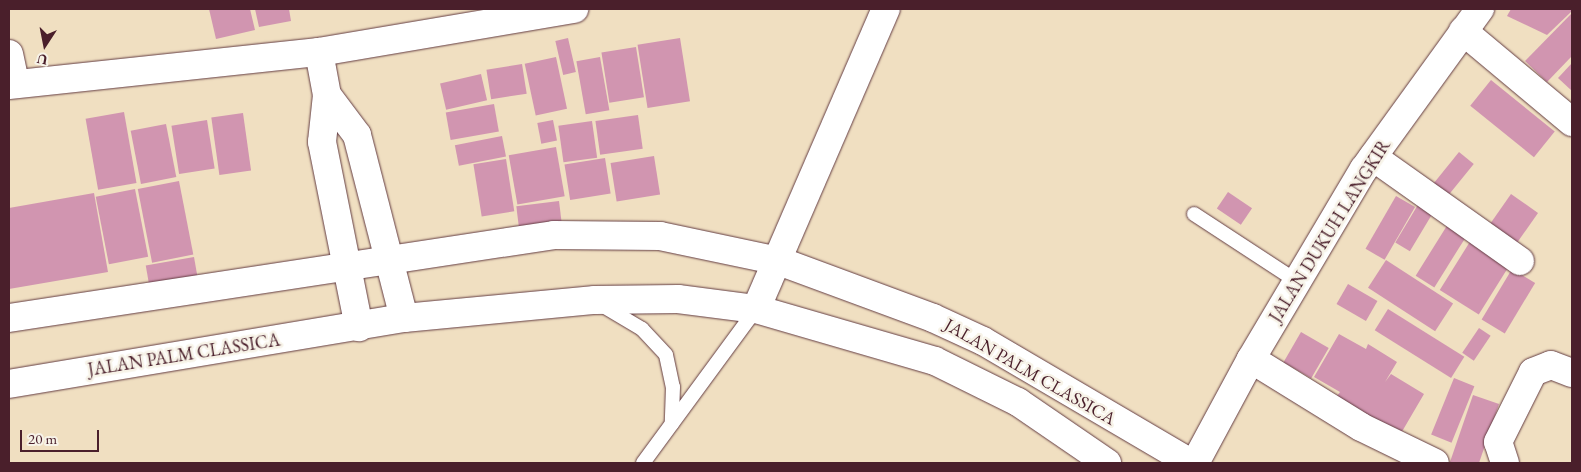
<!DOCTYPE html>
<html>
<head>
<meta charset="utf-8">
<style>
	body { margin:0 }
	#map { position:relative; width:1581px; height:472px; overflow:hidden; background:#f0dfc1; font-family:"EB Garamond",serif }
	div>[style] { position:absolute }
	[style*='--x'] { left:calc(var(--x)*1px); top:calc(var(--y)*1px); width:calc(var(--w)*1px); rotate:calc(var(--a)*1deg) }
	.building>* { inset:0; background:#d195b0; transform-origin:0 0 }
	.roads { filter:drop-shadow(0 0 1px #633c42) drop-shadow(0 0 1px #633c42) }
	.service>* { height:14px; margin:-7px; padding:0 7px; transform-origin:7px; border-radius:7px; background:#fff }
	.minor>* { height:28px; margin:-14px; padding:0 14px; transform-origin:14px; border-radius:14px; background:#fff }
	.tertiary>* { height:28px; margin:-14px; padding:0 14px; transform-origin:14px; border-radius:14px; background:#fff }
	span { translate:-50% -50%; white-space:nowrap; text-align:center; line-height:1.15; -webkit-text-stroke:5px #f7f3e8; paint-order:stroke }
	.street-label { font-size:18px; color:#4a1f2b }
	.frame { position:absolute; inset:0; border:10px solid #4a1f2b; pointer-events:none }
	.north { position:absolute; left:20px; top:20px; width:50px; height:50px; -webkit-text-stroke:4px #f7f3e8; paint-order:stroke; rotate:191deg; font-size:14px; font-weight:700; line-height:20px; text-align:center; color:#4a1f2b }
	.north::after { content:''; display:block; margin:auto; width:18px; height:22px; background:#4a1f2b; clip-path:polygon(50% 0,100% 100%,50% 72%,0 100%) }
	.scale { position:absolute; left:20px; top:430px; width:79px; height:22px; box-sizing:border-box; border:2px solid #4a1f2b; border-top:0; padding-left:6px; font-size:15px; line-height:18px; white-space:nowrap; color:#4a1f2b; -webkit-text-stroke:4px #f7f3e8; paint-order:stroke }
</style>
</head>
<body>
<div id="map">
	<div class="building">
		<i style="clip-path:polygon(209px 9px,250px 9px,255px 30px,216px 39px)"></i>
		<i style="clip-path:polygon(255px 9px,289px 9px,291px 21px,259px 27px)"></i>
		<i style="clip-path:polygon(1511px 9px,1572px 9px,1572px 11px,1547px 35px,1507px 16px)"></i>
		<i style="clip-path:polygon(1572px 13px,1572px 56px,1547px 82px,1525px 61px)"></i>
		<i style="left:568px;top:38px;width:35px;height:13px;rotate:77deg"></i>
		<i style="left:680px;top:38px;width:64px;height:43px;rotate:81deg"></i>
		<i style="left:636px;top:47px;width:51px;height:35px;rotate:81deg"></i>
		<i style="left:556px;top:57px;width:53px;height:32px;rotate:78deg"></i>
		<i style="left:600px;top:57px;width:54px;height:24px;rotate:80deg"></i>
		<i style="clip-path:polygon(1572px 63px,1572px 91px,1558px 78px)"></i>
		<i style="left:522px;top:64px;width:30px;height:36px;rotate:81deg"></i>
		<i style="left:481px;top:74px;width:27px;height:42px;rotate:77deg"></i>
		<i style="left:1491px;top:80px;width:82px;height:33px;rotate:39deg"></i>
		<i style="left:494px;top:104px;width:28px;height:49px;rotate:80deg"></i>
		<i style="left:124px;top:112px;width:72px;height:39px;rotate:80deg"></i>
		<i style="left:243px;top:113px;width:58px;height:32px;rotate:82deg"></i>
		<i style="left:638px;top:115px;width:34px;height:43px;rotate:82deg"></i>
		<i style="left:207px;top:120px;width:49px;height:36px;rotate:81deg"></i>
		<i style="left:553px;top:120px;width:21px;height:16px;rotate:79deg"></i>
		<i style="left:592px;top:121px;width:37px;height:34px;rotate:82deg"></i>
		<i style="left:166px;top:124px;width:54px;height:36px;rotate:79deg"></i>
		<i style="left:502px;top:136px;width:21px;height:48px;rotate:79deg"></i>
		<i style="left:556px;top:147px;width:50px;height:48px;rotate:80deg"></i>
		<i style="left:1459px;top:152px;width:19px;height:51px;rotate:39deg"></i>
		<i style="left:654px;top:156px;width:39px;height:44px;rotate:81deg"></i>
		<i style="left:605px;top:158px;width:36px;height:41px;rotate:81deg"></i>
		<i style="left:506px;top:159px;width:53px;height:33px;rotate:81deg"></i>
		<i style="left:179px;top:181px;width:75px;height:42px;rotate:79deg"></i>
		<i style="left:135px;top:189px;width:69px;height:40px;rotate:79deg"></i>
		<i style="left:1228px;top:192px;width:29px;height:20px;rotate:34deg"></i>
		<i style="clip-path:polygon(94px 193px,108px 272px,9px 289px,9px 208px)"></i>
		<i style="left:1511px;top:194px;width:33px;height:39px;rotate:35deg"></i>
		<i style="left:1396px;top:196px;width:22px;height:61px;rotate:30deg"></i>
		<i style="left:559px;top:201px;width:25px;height:43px;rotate:83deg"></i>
		<i style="left:1419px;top:203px;width:17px;height:46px;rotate:31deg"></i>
		<i style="left:1448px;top:224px;width:22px;height:61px;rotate:32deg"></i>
		<i style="left:1471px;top:240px;width:46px;height:59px;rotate:32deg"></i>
		<i style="left:194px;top:257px;width:22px;height:49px;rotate:80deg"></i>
		<i style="left:1386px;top:260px;width:80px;height:33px;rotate:33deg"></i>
		<i style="left:1512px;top:269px;width:27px;height:59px;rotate:31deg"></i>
		<i style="left:1348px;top:284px;width:34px;height:23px;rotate:30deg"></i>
		<i style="left:1388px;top:309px;width:90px;height:25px;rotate:32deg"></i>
		<i style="left:1479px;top:328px;width:14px;height:30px;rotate:34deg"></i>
		<i style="left:1301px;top:332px;width:32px;height:35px;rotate:30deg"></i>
		<i style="clip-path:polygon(1339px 334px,1366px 349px,1368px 344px,1397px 362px,1385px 382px,1391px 374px,1424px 394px,1400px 435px,1337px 396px,1340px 392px,1314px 377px)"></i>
		<i style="left:1454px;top:378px;width:22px;height:61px;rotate:22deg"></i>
		<i style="clip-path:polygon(1473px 395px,1499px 404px,1479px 463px,1453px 463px,1450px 462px)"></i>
	</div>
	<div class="roads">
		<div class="service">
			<i style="--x:1194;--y:214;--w:124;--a:33.2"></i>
			<i style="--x:600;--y:304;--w:49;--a:30.8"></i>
			<i style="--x:642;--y:329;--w:35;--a:47"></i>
			<i style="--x:666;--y:355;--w:33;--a:78"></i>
			<i style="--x:673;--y:387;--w:37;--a:92"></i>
			<i style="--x:643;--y:463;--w:191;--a:-53.7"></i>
		</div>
		<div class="minor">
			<i style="--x:1463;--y:31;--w:142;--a:39.9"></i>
			<i style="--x:319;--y:52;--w:44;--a:79.5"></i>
			<i style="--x:327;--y:95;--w:47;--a:96.1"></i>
			<i style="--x:322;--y:142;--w:189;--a:78.7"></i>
			<i style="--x:9;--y:54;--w:30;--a:78"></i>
			<i style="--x:9;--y:85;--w:312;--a:-6.1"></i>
			<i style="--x:319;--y:52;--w:259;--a:-9.6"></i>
			<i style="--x:327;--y:95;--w:50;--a:53.1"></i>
			<i style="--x:357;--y:135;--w:189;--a:75.6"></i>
			<i style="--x:1373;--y:157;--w:180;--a:35.3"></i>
			<i style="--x:756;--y:309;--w:327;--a:-66.6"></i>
			<i style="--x:1251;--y:359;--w:129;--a:31.7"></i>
			<i style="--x:1361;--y:427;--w:82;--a:25.9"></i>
			<i style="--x:1195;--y:463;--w:118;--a:-61.7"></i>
			<i style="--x:1251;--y:359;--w:221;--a:-59.3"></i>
			<i style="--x:1364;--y:169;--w:198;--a:-54.1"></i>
			<i style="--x:1505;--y:463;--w:22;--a:-108"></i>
			<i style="--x:1498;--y:442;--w:78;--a:-63.4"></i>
			<i style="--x:1533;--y:372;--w:19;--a:-21"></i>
			<i style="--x:1551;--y:365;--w:22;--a:21"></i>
		</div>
		<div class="tertiary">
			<i style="--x:9;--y:318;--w:551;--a:-8.66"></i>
			<i style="--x:554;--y:235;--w:106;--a:0.5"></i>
			<i style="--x:660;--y:236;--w:122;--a:11.9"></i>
			<i style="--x:779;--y:261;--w:164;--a:20.3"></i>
			<i style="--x:933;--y:318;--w:55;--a:24.7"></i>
			<i style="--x:983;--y:341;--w:241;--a:30.4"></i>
			<i style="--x:9;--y:384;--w:400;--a:-9.5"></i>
			<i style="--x:404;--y:318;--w:192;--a:-5.4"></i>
			<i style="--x:595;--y:300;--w:83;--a:-0.7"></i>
			<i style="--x:678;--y:299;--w:79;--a:7.3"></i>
			<i style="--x:756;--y:309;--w:186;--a:16.2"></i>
			<i style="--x:935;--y:361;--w:93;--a:26.3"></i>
			<i style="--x:1018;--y:402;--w:108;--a:34.4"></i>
		</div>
	</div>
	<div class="street-label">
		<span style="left:1330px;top:231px;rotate:-58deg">JALAN DUKUH LANGKIR</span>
		<span style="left:184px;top:355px;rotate:-9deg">JALAN PALM CLASSICA</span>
		<span style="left:1030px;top:372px;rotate:30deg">JALAN PALM CLASSICA</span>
	</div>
	<div class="frame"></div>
	<div class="north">U</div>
	<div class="scale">20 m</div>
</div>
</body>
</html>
